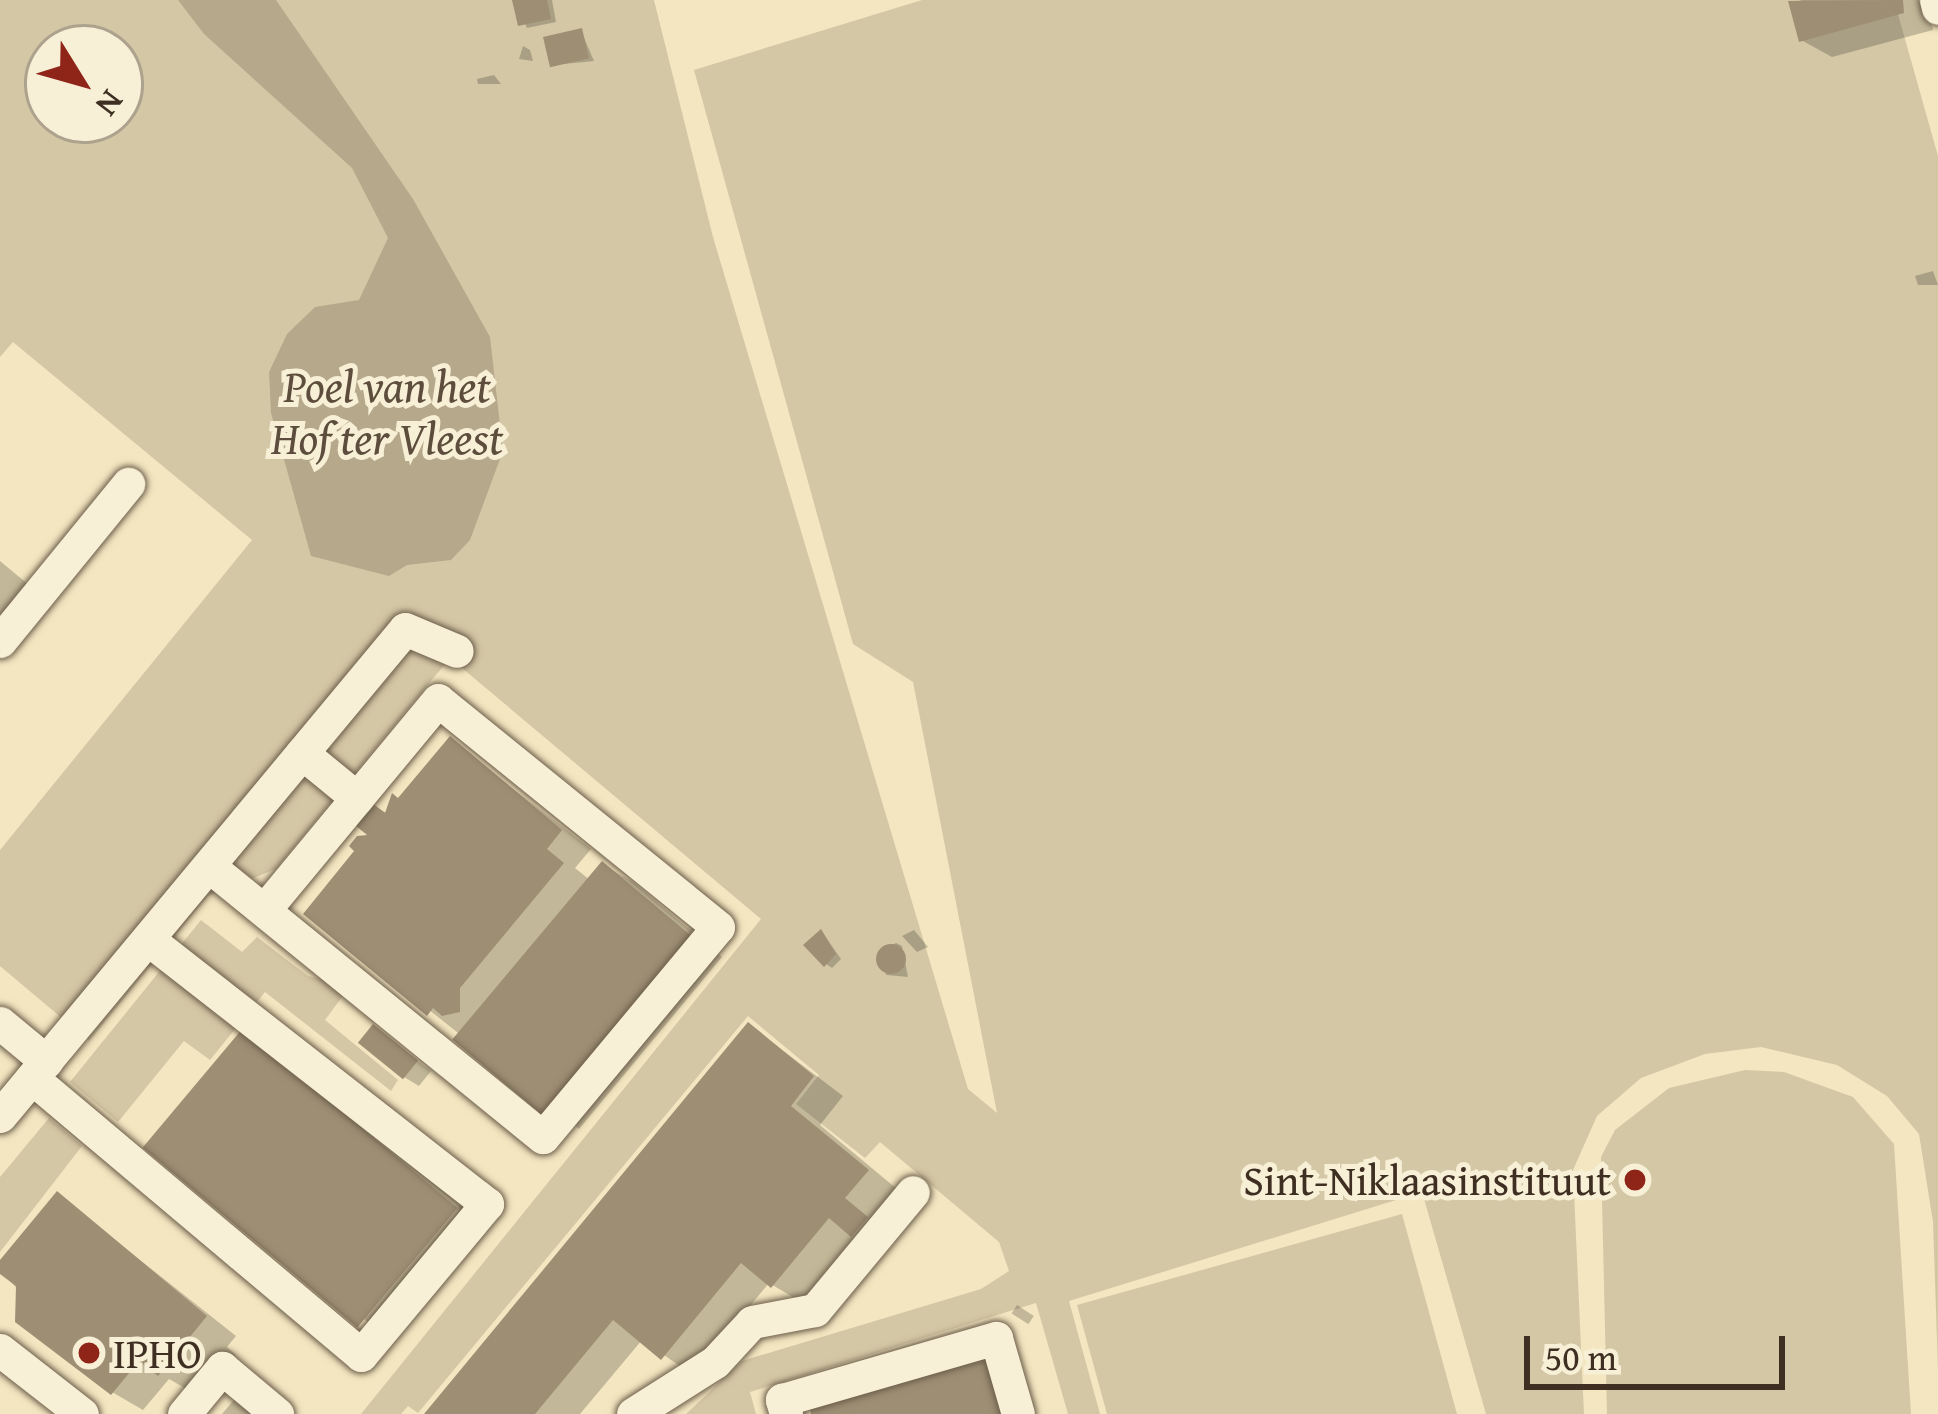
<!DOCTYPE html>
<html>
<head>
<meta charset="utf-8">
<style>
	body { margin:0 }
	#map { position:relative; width:1938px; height:1414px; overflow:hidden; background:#f3e6c0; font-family:"Gentium Book Plus",serif }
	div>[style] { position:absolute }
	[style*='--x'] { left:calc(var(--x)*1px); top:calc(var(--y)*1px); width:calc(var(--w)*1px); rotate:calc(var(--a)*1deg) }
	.green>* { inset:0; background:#d4c7a5 }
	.water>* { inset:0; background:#b6a88a }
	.shadow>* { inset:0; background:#0003; transform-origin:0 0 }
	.building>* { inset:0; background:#9d8e74; transform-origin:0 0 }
	.round { border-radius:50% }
	.roads { filter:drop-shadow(0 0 3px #6c5d4a) drop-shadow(0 0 3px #6c5d4a) }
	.minor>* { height:33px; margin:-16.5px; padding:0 16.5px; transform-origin:16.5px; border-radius:16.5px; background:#f7efd6 }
	.dots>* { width:33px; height:33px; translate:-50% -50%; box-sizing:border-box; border:6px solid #f7efd6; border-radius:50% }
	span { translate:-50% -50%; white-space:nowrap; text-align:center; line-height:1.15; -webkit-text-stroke:10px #f7efd6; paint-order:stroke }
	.poi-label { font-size:42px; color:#3f2f22 }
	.right { translate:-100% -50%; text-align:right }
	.left { translate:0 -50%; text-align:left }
	.water-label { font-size:45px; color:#5d4d3c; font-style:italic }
	.north { position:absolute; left:24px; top:24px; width:120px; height:120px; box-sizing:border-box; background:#f7efd6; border:3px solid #ada28e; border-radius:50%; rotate:127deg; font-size:33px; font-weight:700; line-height:48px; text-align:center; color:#3f2f22 }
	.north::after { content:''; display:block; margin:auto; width:42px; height:54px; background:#8f2418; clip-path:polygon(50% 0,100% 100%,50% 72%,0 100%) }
	.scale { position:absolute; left:1524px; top:1336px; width:261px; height:54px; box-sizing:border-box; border:6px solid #3f2f22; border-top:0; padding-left:15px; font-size:36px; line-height:42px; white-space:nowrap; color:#3f2f22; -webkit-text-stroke:9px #f7efd6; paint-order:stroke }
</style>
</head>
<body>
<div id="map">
	<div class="green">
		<i style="clip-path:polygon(evenodd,0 0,654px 0,713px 237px,968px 1089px,997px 1113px,913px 682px,853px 644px,694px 70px,922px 0,1894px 0,1938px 156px,1938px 1371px,1933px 1222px,1919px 1134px,1887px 1096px,1837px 1065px,1761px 1047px,1705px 1054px,1641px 1078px,1597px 1116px,1573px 1170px,1584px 1414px,1486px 1414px,1422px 1192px,1069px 1301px,1100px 1414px,1068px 1414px,1036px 1303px,750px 1392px,756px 1414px,686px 1414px,742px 1361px,981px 1289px,1009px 1271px,999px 1242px,880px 1142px,865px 1158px,796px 1104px,819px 1075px,748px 1016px,418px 1413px,408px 1406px,401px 1414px,361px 1414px,761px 919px,450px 658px,276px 869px,208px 896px,89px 1041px,0 966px,0 850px,252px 540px,13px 342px,0 357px,0 0,48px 48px,120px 48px,120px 120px,48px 120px,48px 48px)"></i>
		<i style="clip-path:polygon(201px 920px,242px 952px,257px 937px,308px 976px,338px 983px,342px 997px,325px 1020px,398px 1080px,391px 1091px,265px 992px,210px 1060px,184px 1041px,118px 1122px,70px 1082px)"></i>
		<i style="clip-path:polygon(1745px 1070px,1784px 1072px,1853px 1097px,1894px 1144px,1911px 1414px,1607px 1414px,1601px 1157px,1615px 1130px,1669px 1088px)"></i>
		<i style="clip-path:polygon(49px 1118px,82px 1146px,0 1252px,0 1177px)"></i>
		<i style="clip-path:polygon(1402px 1214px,1457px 1414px,1107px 1414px,1077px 1305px)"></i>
	</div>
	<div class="water">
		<i style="clip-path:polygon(178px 0,276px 0,413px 199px,490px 337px,503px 451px,470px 540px,451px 560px,407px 565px,389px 576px,311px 556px,271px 413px,269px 372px,287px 334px,315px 307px,359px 300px,388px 238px,352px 168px,204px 34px)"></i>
	</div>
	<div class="shadow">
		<i style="clip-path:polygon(515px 0,552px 0,556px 22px,527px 28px)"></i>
		<i style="clip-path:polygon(1802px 0,1926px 0,1933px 30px,1832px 57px,1801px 40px,1792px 3px)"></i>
		<i style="clip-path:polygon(581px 31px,594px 61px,553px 65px)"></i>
		<i style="clip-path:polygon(523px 46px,530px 50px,533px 61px,519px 59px)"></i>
		<i style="clip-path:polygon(494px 75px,501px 84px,478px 84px,477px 79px)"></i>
		<i style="clip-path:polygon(1933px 271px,1938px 285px,1918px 285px,1915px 276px)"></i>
		<i style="clip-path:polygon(0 561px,41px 595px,0 644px)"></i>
		<i style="clip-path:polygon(450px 740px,591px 849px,575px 868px,590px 880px,603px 865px,633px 882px,722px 957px,579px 1129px,307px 913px,375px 838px,368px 802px,388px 814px)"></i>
		<i style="clip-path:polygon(914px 930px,928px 947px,917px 952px,902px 936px)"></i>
		<i style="clip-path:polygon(822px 932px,841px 959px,832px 968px,826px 964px)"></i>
		<i style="clip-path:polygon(896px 943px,902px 946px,908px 977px,886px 975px,880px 951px)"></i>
		<i style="clip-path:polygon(749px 1025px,843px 1096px,820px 1125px,897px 1189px,803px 1303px,769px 1283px,693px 1375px,642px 1340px,580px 1414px,428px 1414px)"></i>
		<i style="clip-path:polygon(374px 1028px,431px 1071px,419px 1086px,404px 1077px)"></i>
		<i style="clip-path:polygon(274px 1050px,487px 1226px,392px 1341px,148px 1148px)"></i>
		<i style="clip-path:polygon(58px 1195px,236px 1336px,227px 1347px,236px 1355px,232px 1360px,190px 1391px,169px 1379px,143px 1410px,112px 1392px,0 1270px)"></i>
		<i style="left:1017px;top:1305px;width:20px;height:10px;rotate:33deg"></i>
		<i style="clip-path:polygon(238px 1395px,268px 1414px,222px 1414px)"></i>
	</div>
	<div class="building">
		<i style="clip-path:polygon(512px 0,547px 0,551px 19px,518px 26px)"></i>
		<i style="clip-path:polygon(1903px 0,1904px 13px,1799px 42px,1788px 1px)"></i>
		<i style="left:582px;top:28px;width:31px;height:40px;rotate:77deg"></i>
		<i style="clip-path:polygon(450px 736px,562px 830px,547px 849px,564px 863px,460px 988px,460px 1012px,442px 1016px,433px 1008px,427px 1016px,303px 914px,354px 851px,349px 846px,357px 836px,367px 835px,349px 820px,367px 799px,385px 813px,392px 793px,398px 798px)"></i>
		<i style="left:602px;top:861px;width:119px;height:233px;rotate:40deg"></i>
		<i style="clip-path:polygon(821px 929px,836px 954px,824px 967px,803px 945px)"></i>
		<i class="round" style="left:876px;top:944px;width:30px;height:30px"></i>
		<i style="clip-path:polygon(748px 1022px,814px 1076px,791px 1106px,869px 1170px,845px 1198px,868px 1217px,851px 1237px,829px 1218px,771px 1288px,741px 1263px,661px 1360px,613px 1320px,535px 1414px,424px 1414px)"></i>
		<i style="left:373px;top:1024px;width:58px;height:24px;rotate:39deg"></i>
		<i style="left:243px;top:1028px;width:280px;height:156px;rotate:40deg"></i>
		<i style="clip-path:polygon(57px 1191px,207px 1316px,158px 1376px,139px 1361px,111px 1395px,15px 1322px,16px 1286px,0 1274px,0 1260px)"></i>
		<i style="clip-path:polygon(990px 1354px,1007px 1414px,811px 1414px,809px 1405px)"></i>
	</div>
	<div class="roads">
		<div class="minor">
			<i style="--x:1936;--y:0;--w:8;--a:76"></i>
			<i style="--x:0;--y:641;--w:203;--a:-50.8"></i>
			<i style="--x:302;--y:753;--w:71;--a:39.3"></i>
			<i style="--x:209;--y:866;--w:430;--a:39.1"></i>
			<i style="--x:543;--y:1137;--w:273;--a:-50.2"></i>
			<i style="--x:718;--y:927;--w:360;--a:-141"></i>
			<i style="--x:438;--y:700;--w:273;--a:129.6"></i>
			<i style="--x:0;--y:1023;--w:60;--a:39.6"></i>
			<i style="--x:32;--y:1078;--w:430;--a:40.1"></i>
			<i style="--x:361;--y:1355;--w:197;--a:-50.2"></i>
			<i style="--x:487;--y:1204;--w:430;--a:-142"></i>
			<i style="--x:0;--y:1116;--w:633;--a:-50.25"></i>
			<i style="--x:405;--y:629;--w:56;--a:22.9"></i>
			<i style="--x:0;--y:1350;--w:104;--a:38"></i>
			<i style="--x:184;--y:1414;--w:60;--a:-50.4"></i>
			<i style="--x:222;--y:1368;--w:72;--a:39.9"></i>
			<i style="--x:633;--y:1414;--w:97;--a:-32.4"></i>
			<i style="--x:715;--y:1362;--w:54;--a:-47.2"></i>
			<i style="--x:752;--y:1322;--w:64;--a:-10.8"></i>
			<i style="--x:815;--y:1310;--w:153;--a:-50.3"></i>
			<i style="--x:786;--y:1414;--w:15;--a:-106"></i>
			<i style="--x:782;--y:1400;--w:223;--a:-16.2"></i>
			<i style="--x:996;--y:1338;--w:79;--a:73.9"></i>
		</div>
	</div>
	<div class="dots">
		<i style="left:1635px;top:1180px;background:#8f2418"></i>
		<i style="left:89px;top:1353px;background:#8f2418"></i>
	</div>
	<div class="poi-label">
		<span class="right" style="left:1611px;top:1180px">Sint-Niklaasinstituut</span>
		<span class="left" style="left:113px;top:1353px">IPHO</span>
	</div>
	<div class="water-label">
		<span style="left:387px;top:412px">Poel van het<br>Hof ter Vleest</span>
	</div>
	<div class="north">N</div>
	<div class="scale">50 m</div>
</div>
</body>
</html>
